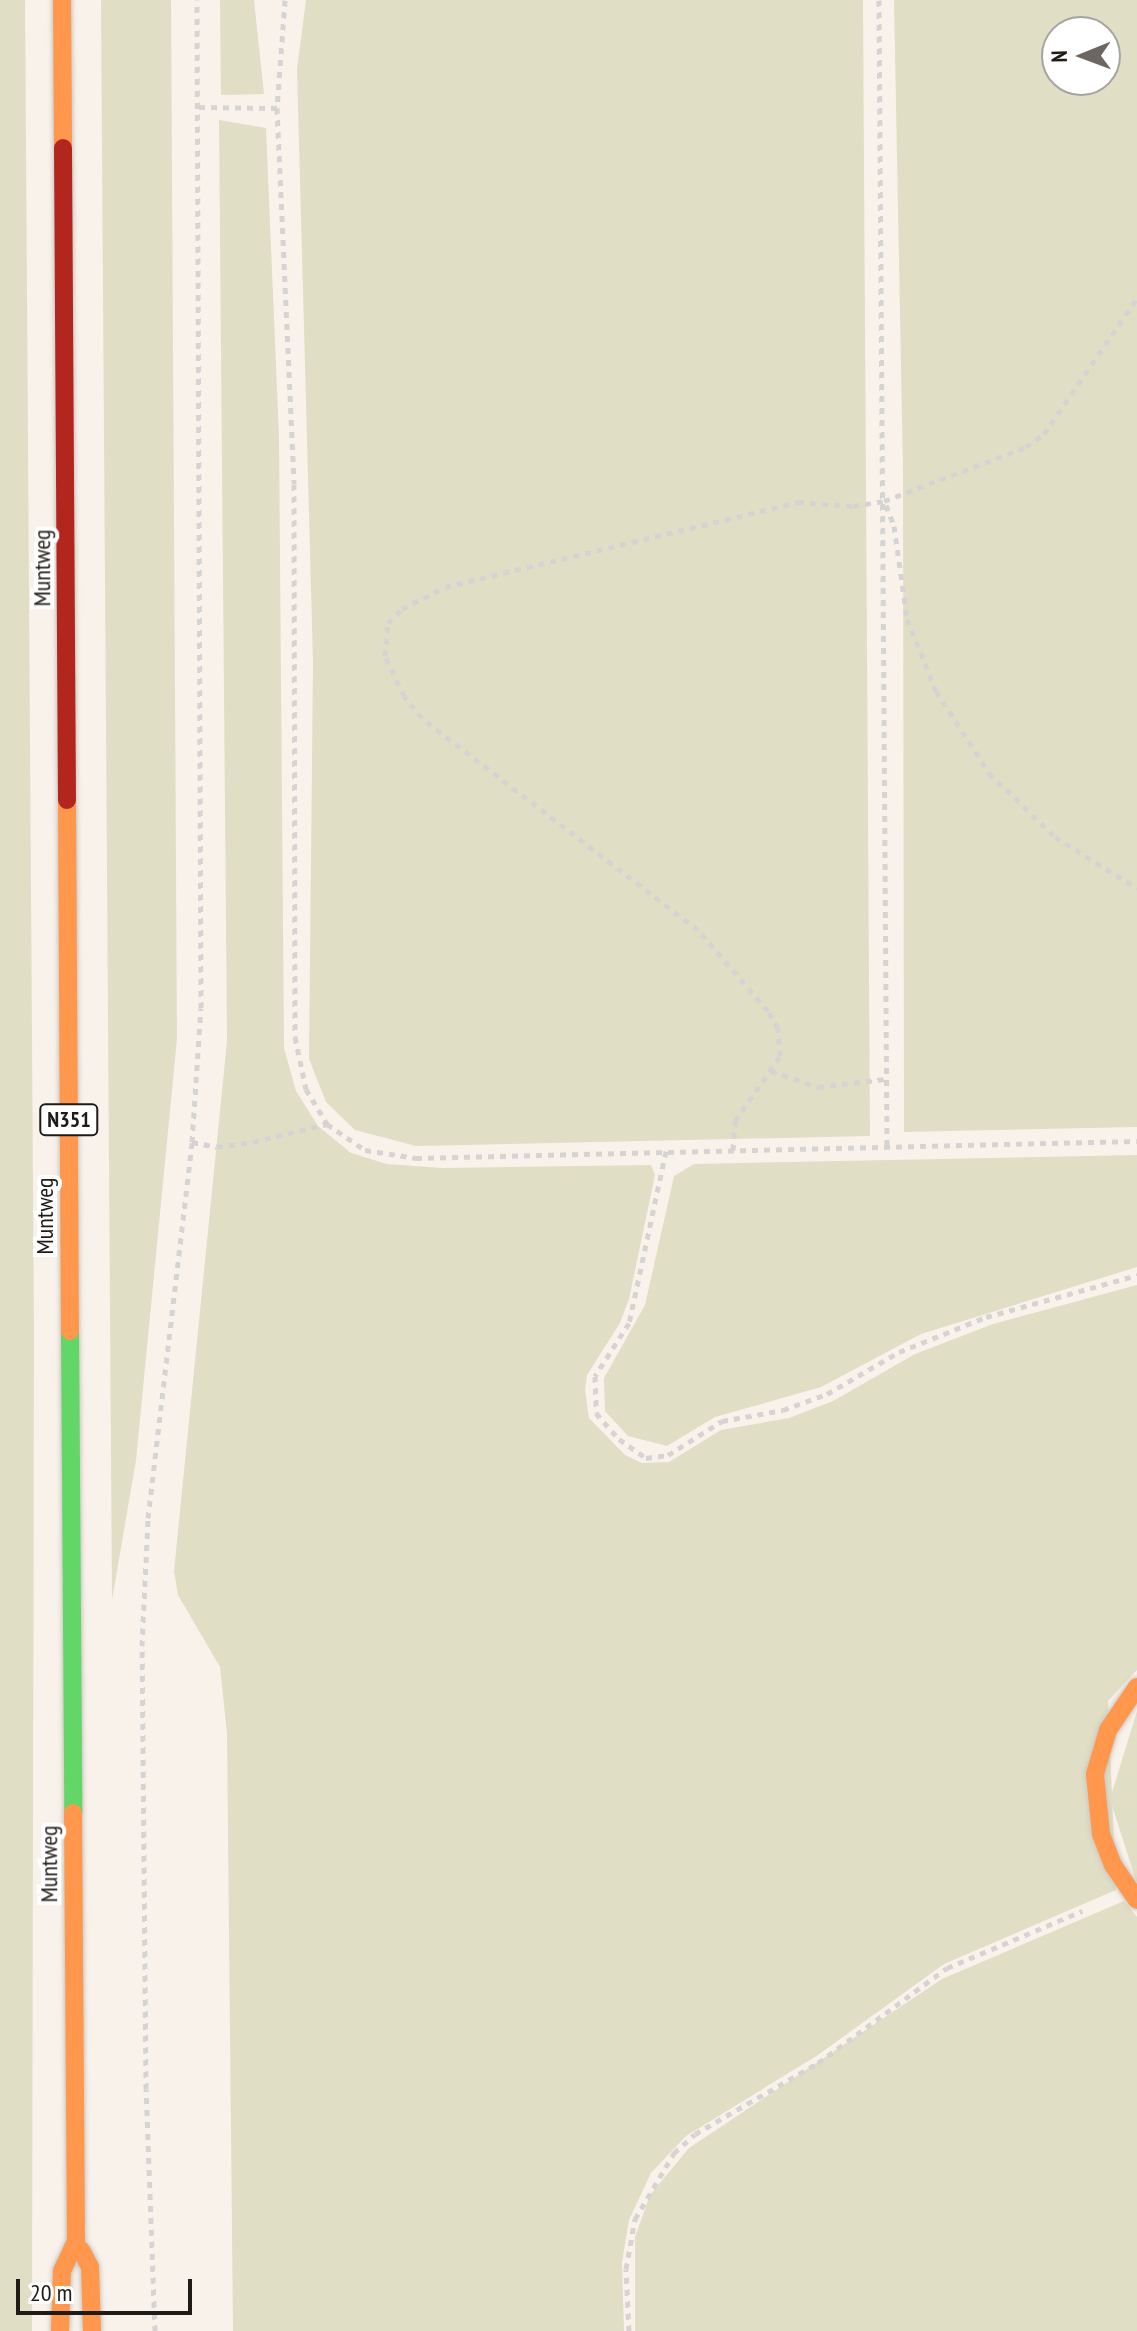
<!DOCTYPE html>
<html>
<head>
<meta charset="utf-8">
<style>
	body { margin:0 }
	#map { position:relative; width:1137px; height:2331px; overflow:hidden; background:#f9f2eb; font-family:"PT Sans Narrow",sans-serif }
	div>[style] { position:absolute }
	[style*='--x'] { left:calc(var(--x)*1px); top:calc(var(--y)*1px); width:calc(var(--w)*1px); rotate:calc(var(--a)*1deg) }
	.green>* { inset:0; background:#e0dec5 }
	.path>* { height:5px; margin-top:-2.5px; transform-origin:0; background:repeating-linear-gradient(90deg,#d6d4d2 0 6px,transparent 0 12px) }
	.roads { filter:drop-shadow(0 0 2px #ccc8c2) drop-shadow(0 0 2px #ccc8c2) }
	.fast>* { height:18px; margin:-9px; padding:0 9px; transform-origin:9px; border-radius:9px; background:#63d668 }
	.slow>* { height:18px; margin:-9px; padding:0 9px; transform-origin:9px; border-radius:9px; background:#ff974d }
	.jam>* { height:18px; margin:-9px; padding:0 9px; transform-origin:9px; border-radius:9px; background:#b3261e }
	span { translate:-50% -50%; white-space:nowrap; text-align:center; line-height:1.15; -webkit-text-stroke:8px #fff; paint-order:stroke }
	.shield-label span { padding:2px 6px; background:#fff; border:2px solid; border-radius:6px; -webkit-text-stroke-width:0 }
	.shield-label { font-size:22px; color:#1f1b16; font-weight:700 }
	.street-label { font-size:24px; color:#1f1b16 }
	.north { position:absolute; left:1041px; top:16px; width:80px; height:80px; box-sizing:border-box; background:#fff; border:2px solid #a5a4a2; border-radius:50%; rotate:269deg; font-size:22px; font-weight:700; line-height:32px; text-align:center; color:#1f1b16 }
	.north::after { content:''; display:block; margin:auto; width:28px; height:36px; background:#6b6661; clip-path:polygon(50% 0,100% 100%,50% 72%,0 100%) }
	.scale { position:absolute; left:16px; top:2279px; width:176px; height:36px; box-sizing:border-box; border:4px solid #1f1b16; border-top:0; padding-left:10px; font-size:24px; line-height:28px; white-space:nowrap; color:#1f1b16; -webkit-text-stroke:6px #fff; paint-order:stroke }
</style>
</head>
<body>
<div id="map">
	<div class="green">
		<i style="clip-path:polygon(0 0,25px 0,34px 1333px,32px 2331px,0 2331px)"></i>
		<i style="clip-path:polygon(101px 0,171px 0,177px 1039px,136px 1460px,112px 1600px)"></i>
		<i style="clip-path:polygon(220px 0,254px 0,264px 94px,221px 95px)"></i>
		<i style="clip-path:polygon(306px 0,863px 0,870px 1136px,416px 1146px,355px 1130px,326px 1102px,309px 1059px,313px 663px,297px 69px)"></i>
		<i style="clip-path:polygon(evenodd,894px 0,1137px 0,1137px 1127px,904px 1132px,903px 470px,894px 0,1057px 32px,1105px 32px,1105px 80px,1057px 80px,1057px 32px)"></i>
		<i style="clip-path:polygon(219px 120px,266px 128px,279px 436px,284px 1048px,296px 1091px,318px 1126px,351px 1153px,387px 1164px,442px 1168px,651px 1165px,655px 1175px,629px 1299px,620px 1323px,587px 1375px,585px 1390px,589px 1418px,625px 1455px,642px 1463px,669px 1462px,721px 1430px,789px 1418px,833px 1401px,915px 1354px,993px 1324px,1137px 1285px,1137px 1670px,1108px 1701px,1116px 1890px,944px 1964px,818px 2055px,686px 2136px,651px 2173px,629px 2220px,622px 2262px,624px 2331px,233px 2331px,227px 1734px,220px 1667px,178px 1595px,174px 1571px,227px 1041px)"></i>
		<i style="clip-path:polygon(1137px 1155px,1137px 1267px,921px 1334px,821px 1387px,715px 1417px,667px 1446px,628px 1436px,605px 1411px,604px 1378px,645px 1305px,674px 1176px,694px 1164px)"></i>
		<i style="clip-path:polygon(1137px 1711px,1137px 1884px,1110px 1799px)"></i>
		<i style="clip-path:polygon(1124px 1901px,1137px 1917px,1137px 2331px,635px 2331px,635px 2237px,650px 2195px,689px 2148px,942px 1979px)"></i>
	</div>
	<div class="path">
		<i style="--x:285;--y:0;--w:108;--a:94.2"></i>
		<i style="--x:277;--y:108;--w:376;--a:87.4"></i>
		<i style="--x:294;--y:484;--w:553;--a:89.9"></i>
		<i style="--x:295;--y:1037;--w:53;--a:78.1"></i>
		<i style="--x:306;--y:1089;--w:41;--a:59"></i>
		<i style="--x:327;--y:1124;--w:46;--a:34.4"></i>
		<i style="--x:365;--y:1150;--w:52;--a:8.9"></i>
		<i style="--x:416;--y:1158;--w:721;--a:-1.35"></i>
		<i style="--x:879;--y:0;--w:1145;--a:89.6"></i>
		<i style="--x:199;--y:107;--w:78;--a:0.7"></i>
		<i style="--x:886;--y:505;--w:22;--a:69"></i>
		<i style="--x:894;--y:526;--w:94;--a:82"></i>
		<i style="--x:907;--y:619;--w:78;--a:68.1"></i>
		<i style="--x:936;--y:691;--w:98;--a:57.1"></i>
		<i style="--x:989;--y:773;--w:92;--a:44.1"></i>
		<i style="--x:1055;--y:837;--w:97;--a:31.9"></i>
		<i style="--x:771;--y:1071;--w:50;--a:18.8"></i>
		<i style="--x:818;--y:1087;--w:67;--a:-6.8"></i>
		<i style="--x:192;--y:1142;--w:25;--a:11"></i>
		<i style="--x:217;--y:1147;--w:36;--a:-8"></i>
		<i style="--x:253;--y:1142;--w:76;--a:-13.7"></i>
		<i style="--x:733;--y:1150;--w:29;--a:-86"></i>
		<i style="--x:735;--y:1121;--w:79;--a:-55.3"></i>
		<i style="--x:780;--y:1056;--w:28;--a:-94"></i>
		<i style="--x:778;--y:1028;--w:20;--a:-120"></i>
		<i style="--x:768;--y:1011;--w:107;--a:-130.8"></i>
		<i style="--x:698;--y:930;--w:348;--a:-142.5"></i>
		<i style="--x:422;--y:718;--w:28;--a:-129"></i>
		<i style="--x:404;--y:696;--w:44;--a:-115.4"></i>
		<i style="--x:385;--y:656;--w:33;--a:-85"></i>
		<i style="--x:388;--y:623;--w:20;--a:-45"></i>
		<i style="--x:402;--y:609;--w:48;--a:-27.1"></i>
		<i style="--x:445;--y:587;--w:363;--a:-13.5"></i>
		<i style="--x:798;--y:502;--w:55;--a:4.2"></i>
		<i style="--x:853;--y:506;--w:31;--a:-9"></i>
		<i style="--x:884;--y:501;--w:152;--a:-20.8"></i>
		<i style="--x:1026;--y:447;--w:22;--a:-36"></i>
		<i style="--x:1044;--y:434;--w:165;--a:-55.6"></i>
		<i style="--x:666;--y:1151;--w:176;--a:102.1"></i>
		<i style="--x:629;--y:1323;--w:63;--a:122.7"></i>
		<i style="--x:595;--y:1376;--w:37;--a:88"></i>
		<i style="--x:596;--y:1413;--w:35;--a:49"></i>
		<i style="--x:619;--y:1439;--w:33;--a:35"></i>
		<i style="--x:646;--y:1458;--w:22;--a:-8"></i>
		<i style="--x:668;--y:1455;--w:64;--a:-32.2"></i>
		<i style="--x:722;--y:1421;--w:62;--a:-10.2"></i>
		<i style="--x:783;--y:1410;--w:47;--a:-20"></i>
		<i style="--x:827;--y:1394;--w:83;--a:-30.3"></i>
		<i style="--x:899;--y:1352;--w:94;--a:-21.9"></i>
		<i style="--x:986;--y:1317;--w:157;--a:-15.5"></i>
		<i style="--x:155;--y:2331;--w:242;--a:-92.1"></i>
		<i style="--x:146;--y:2089;--w:443;--a:-90.5"></i>
		<i style="--x:142;--y:1646;--w:128;--a:-87.3"></i>
		<i style="--x:148;--y:1518;--w:379;--a:-83.3"></i>
		<i style="--x:192;--y:1142;--w:134;--a:-86.2"></i>
		<i style="--x:201;--y:1008;--w:1008;--a:-90.23"></i>
		<i style="--x:629;--y:2331;--w:62;--a:-92.8"></i>
		<i style="--x:626;--y:2269;--w:51;--a:-79.8"></i>
		<i style="--x:635;--y:2219;--w:77;--a:-59.4"></i>
		<i style="--x:674;--y:2153;--w:28;--a:-42"></i>
		<i style="--x:695;--y:2134;--w:142;--a:-30"></i>
		<i style="--x:818;--y:2063;--w:160;--a:-36.4"></i>
		<i style="--x:947;--y:1968;--w:147;--a:-22.9"></i>
	</div>
	<div class="roads">
		<div class="fast">
			<i style="--x:70;--y:1331;--w:482;--a:89.6"></i>
		</div>
		<div class="slow">
			<i style="--x:62;--y:0;--w:148;--a:89.6"></i>
			<i style="--x:67;--y:800;--w:531;--a:89.68"></i>
			<i style="--x:1137;--y:1687;--w:52;--a:124"></i>
			<i style="--x:1108;--y:1730;--w:46;--a:106.5"></i>
			<i style="--x:1095;--y:1774;--w:60;--a:84.3"></i>
			<i style="--x:1101;--y:1834;--w:33;--a:69"></i>
			<i style="--x:1113;--y:1865;--w:42;--a:55.6"></i>
			<i style="--x:81;--y:2250;--w:19;--a:62"></i>
			<i style="--x:90;--y:2267;--w:64;--a:88.2"></i>
			<i style="--x:60;--y:2331;--w:60;--a:-88.1"></i>
			<i style="--x:62;--y:2271;--w:33;--a:-65"></i>
			<i style="--x:76;--y:2241;--w:428;--a:-90.4"></i>
		</div>
		<div class="jam">
			<i style="--x:63;--y:148;--w:652;--a:89.65"></i>
		</div>
	</div>
	<div class="shield-label">
		<span style="left:69px;top:1120px">N351</span>
	</div>
	<div class="street-label">
		<span style="left:42px;top:568px;rotate:-90deg">Muntweg</span>
		<span style="left:45px;top:1216px;rotate:-90deg">Muntweg</span>
		<span style="left:49px;top:1864px;rotate:-90deg">Muntweg</span>
	</div>
	<div class="north">N</div>
	<div class="scale">20 m</div>
</div>
</body>
</html>
